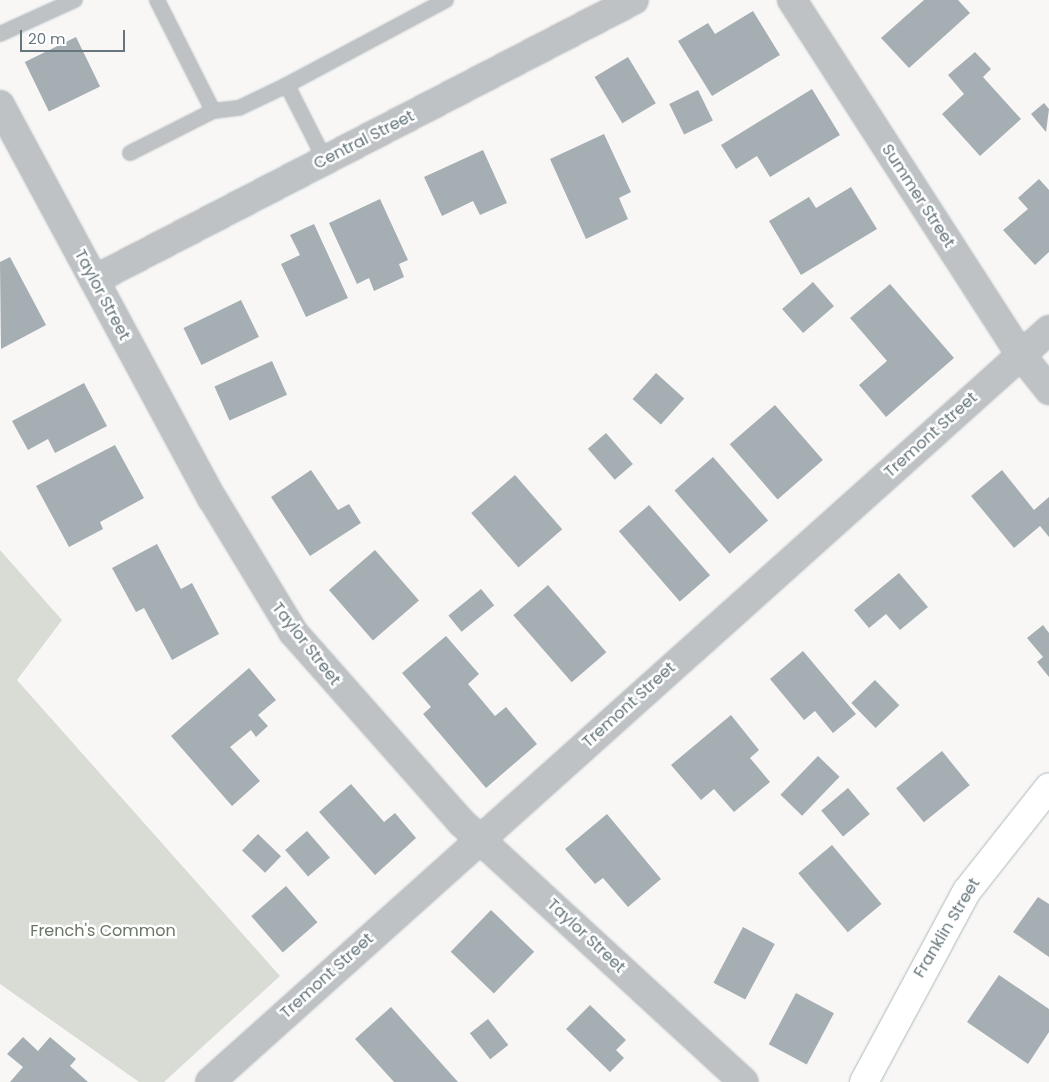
<!DOCTYPE html>
<html>
<head>
<meta charset="utf-8">
<style>
	body { margin:0 }
	#map { position:relative; width:1049px; height:1082px; overflow:hidden; background:#f8f7f6; font-family:Poppins,sans-serif }
	div>[style] { position:absolute }
	[style*='--x'] { left:calc(var(--x)*1px); top:calc(var(--y)*1px); width:calc(var(--w)*1px); rotate:calc(var(--a)*1deg) }
	.green>* { inset:0; background:#d9dcd5 }
	.building>* { inset:0; background:#a5aeb2; transform-origin:0 0 }
	.roads { filter:drop-shadow(0 0 1px #b0b7ba) drop-shadow(0 0 1px #b0b7ba) }
	.service>* { height:14px; margin:-7px; padding:0 7px; transform-origin:7px; border-radius:7px; background:#bec2c5 }
	.minor>* { height:28px; margin:-14px; padding:0 14px; transform-origin:14px; border-radius:14px; background:#bec2c5 }
	.tertiary>* { height:28px; margin:-14px; padding:0 14px; transform-origin:14px; border-radius:14px; background:#bec2c5 }
	.secondary>* { height:28px; margin:-14px; padding:0 14px; transform-origin:14px; border-radius:14px; background:#fff }
	span { translate:-50% -50%; white-space:nowrap; text-align:center; line-height:1.15; -webkit-text-stroke:5px #fff; paint-order:stroke }
	.street-label { font-size:16px; color:#66767d }
	.park-label { font-size:16px; color:#6a7665 }
	.scale { position:absolute; left:20px; top:30px; width:105px; height:22px; box-sizing:border-box; border:2px solid #66767d; border-top:0; padding-left:6px; font-size:15px; line-height:18px; white-space:nowrap; color:#66767d; -webkit-text-stroke:4px #fff; paint-order:stroke }
</style>
</head>
<body>
<div id="map">
	<div class="green">
		<i style="clip-path:polygon(0 550px,62px 620px,17px 680px,280px 976px,164px 1082px,139px 1082px,0 984px)"></i>
	</div>
	<div class="building">
		<i style="clip-path:polygon(924px 0,958px 0,970px 13px,909px 68px,881px 38px)"></i>
		<i style="clip-path:polygon(753px 11px,780px 55px,712px 96px,678px 41px,708px 23px,715px 34px)"></i>
		<i style="left:76px;top:37px;width:55px;height:57px;rotate:64deg"></i>
		<i style="clip-path:polygon(975px 52px,991px 69px,983px 77px,1021px 119px,980px 156px,942px 114px,964px 94px,948px 75px)"></i>
		<i style="left:628px;top:57px;width:54px;height:39px;rotate:59deg"></i>
		<i style="clip-path:polygon(812px 89px,840px 135px,770px 177px,757px 156px,736px 169px,721px 145px)"></i>
		<i style="left:698px;top:90px;width:34px;height:32px;rotate:64deg"></i>
		<i style="clip-path:polygon(1044px 103px,1049px 109px,1046px 132px,1031px 114px)"></i>
		<i style="clip-path:polygon(604px 134px,631px 192px,619px 198px,628px 219px,586px 239px,550px 159px)"></i>
		<i style="clip-path:polygon(483px 150px,507px 203px,480px 215px,473px 201px,442px 216px,424px 177px)"></i>
		<i style="clip-path:polygon(1039px 179px,1049px 190px,1049px 252px,1035px 265px,1003px 230px,1028px 209px,1018px 198px)"></i>
		<i style="clip-path:polygon(851px 187px,877px 229px,801px 275px,769px 221px,809px 197px,816px 208px)"></i>
		<i style="clip-path:polygon(380px 199px,408px 260px,399px 264px,404px 277px,374px 291px,369px 278px,357px 284px,329px 223px)"></i>
		<i style="clip-path:polygon(314px 224px,348px 298px,306px 317px,281px 264px,300px 255px,290px 235px)"></i>
		<i style="clip-path:polygon(10px 257px,46px 325px,1px 349px,0 262px)"></i>
		<i style="left:813px;top:282px;width:32px;height:41px;rotate:49deg"></i>
		<i style="clip-path:polygon(890px 284px,954px 358px,886px 417px,859px 385px,887px 361px,850px 318px)"></i>
		<i style="left:241px;top:300px;width:41px;height:64px;rotate:64deg"></i>
		<i style="left:272px;top:361px;width:37px;height:63px;rotate:66deg"></i>
		<i style="left:656px;top:373px;width:38px;height:35px;rotate:42deg"></i>
		<i style="clip-path:polygon(84px 383px,107px 426px,55px 453px,48px 439px,28px 450px,12px 421px)"></i>
		<i style="left:775px;top:405px;width:73px;height:60px;rotate:49deg"></i>
		<i style="left:606px;top:433px;width:41px;height:24px;rotate:49deg"></i>
		<i style="clip-path:polygon(115px 445px,144px 498px,100px 522px,103px 529px,69px 547px,36px 486px)"></i>
		<i style="left:713px;top:457px;width:84px;height:51px;rotate:49deg"></i>
		<i style="clip-path:polygon(311px 470px,338px 510px,349px 504px,361px 523px,310px 556px,271px 497px)"></i>
		<i style="clip-path:polygon(1002px 470px,1034px 510px,1049px 497px,1049px 537px,1040px 526px,1014px 548px,971px 496px)"></i>
		<i style="left:515px;top:475px;width:72px;height:58px;rotate:49deg"></i>
		<i style="left:649px;top:505px;width:93px;height:40px;rotate:49deg"></i>
		<i style="clip-path:polygon(157px 544px,181px 589px,192px 583px,219px 634px,172px 660px,144px 608px,136px 612px,112px 568px)"></i>
		<i style="left:375px;top:550px;width:67px;height:61px;rotate:49deg"></i>
		<i style="clip-path:polygon(899px 573px,928px 607px,900px 630px,886px 614px,869px 628px,854px 610px)"></i>
		<i style="left:548px;top:585px;width:89px;height:46px;rotate:49deg"></i>
		<i style="left:481px;top:589px;width:21px;height:42px;rotate:51deg"></i>
		<i style="clip-path:polygon(1043px 625px,1049px 633px,1049px 677px,1037px 662px,1043px 657px,1027px 638px)"></i>
		<i style="clip-path:polygon(446px 636px,479px 674px,468px 684px,495px 716px,506px 707px,537px 744px,486px 788px,423px 714px,431px 707px,402px 673px)"></i>
		<i style="clip-path:polygon(803px 651px,856px 714px,833px 733px,815px 711px,804px 720px,770px 679px)"></i>
		<i style="clip-path:polygon(249px 668px,276px 700px,258px 715px,268px 726px,256px 737px,251px 730px,230px 747px,260px 781px,232px 806px,171px 736px)"></i>
		<i style="left:875px;top:680px;width:35px;height:33px;rotate:46deg"></i>
		<i style="clip-path:polygon(731px 715px,759px 750px,750px 758px,770px 782px,734px 812px,714px 789px,701px 800px,671px 765px)"></i>
		<i style="left:942px;top:751px;width:44px;height:59px;rotate:51deg"></i>
		<i style="left:818px;top:756px;width:30px;height:54px;rotate:44deg"></i>
		<i style="clip-path:polygon(351px 784px,384px 822px,395px 813px,416px 838px,375px 875px,319px 812px)"></i>
		<i style="left:848px;top:788px;width:34px;height:35px;rotate:50deg"></i>
		<i style="clip-path:polygon(607px 814px,661px 879px,628px 907px,603px 878px,595px 884px,565px 849px)"></i>
		<i style="left:307px;top:831px;width:35px;height:29px;rotate:49deg"></i>
		<i style="left:258px;top:834px;width:32px;height:23px;rotate:44deg"></i>
		<i style="left:832px;top:845px;width:77px;height:44px;rotate:50deg"></i>
		<i style="left:286px;top:886px;width:48px;height:46px;rotate:49deg"></i>
		<i style="clip-path:polygon(1038px 897px,1049px 904px,1049px 957px,1013px 932px)"></i>
		<i style="left:491px;top:910px;width:60px;height:58px;rotate:44deg"></i>
		<i style="left:743px;top:927px;width:36px;height:63px;rotate:28deg"></i>
		<i style="clip-path:polygon(999px 975px,1049px 1009px,1049px 1032px,1028px 1064px,967px 1022px)"></i>
		<i style="left:796px;top:993px;width:43px;height:58px;rotate:28deg"></i>
		<i style="clip-path:polygon(590px 1005px,626px 1040px,616px 1050px,624px 1058px,610px 1072px,566px 1029px)"></i>
		<i style="clip-path:polygon(391px 1007px,458px 1082px,394px 1082px,355px 1039px)"></i>
		<i style="left:488px;top:1019px;width:33px;height:23px;rotate:52deg"></i>
		<i style="clip-path:polygon(23px 1037px,38px 1051px,50px 1037px,76px 1059px,70px 1066px,88px 1082px,10px 1082px,23px 1067px,7px 1054px)"></i>
	</div>
	<div class="roads">
		<div class="service">
			<i style="--x:157;--y:0;--w:124;--a:63.2"></i>
			<i style="--x:0;--y:34;--w:82;--a:-24.4"></i>
			<i style="--x:287;--y:85;--w:84;--a:63.1"></i>
			<i style="--x:130;--y:153;--w:93;--a:-26.8"></i>
			<i style="--x:213;--y:111;--w:26;--a:-7"></i>
			<i style="--x:239;--y:108;--w:53;--a:-25.6"></i>
			<i style="--x:287;--y:85;--w:180;--a:-28.1"></i>
		</div>
		<div class="minor">
			<i style="--x:792;--y:0;--w:422;--a:57.2"></i>
			<i style="--x:1021;--y:355;--w:45;--a:51.3"></i>
			<i style="--x:0;--y:105;--w:447;--a:61.7"></i>
			<i style="--x:212;--y:498;--w:157;--a:58.8"></i>
			<i style="--x:293;--y:632;--w:254;--a:48.5"></i>
			<i style="--x:461;--y:822;--w:384;--a:42.6"></i>
			<i style="--x:94;--y:280;--w:608;--a:-27.41"></i>
		</div>
		<div class="tertiary">
			<i style="--x:210;--y:1082;--w:1127;--a:-41.87"></i>
		</div>
		<div class="secondary">
			<i style="--x:864;--y:1082;--w:217;--a:-61.7"></i>
			<i style="--x:967;--y:891;--w:132;--a:-51.7"></i>
		</div>
	</div>
	<div class="street-label">
		<span style="left:364px;top:140px;rotate:-27deg">Central Street</span>
		<span style="left:918px;top:196px;rotate:57deg">Summer Street</span>
		<span style="left:102px;top:295px;rotate:62deg">Taylor Street</span>
		<span style="left:931px;top:435px;rotate:-42deg">Tremont Street</span>
		<span style="left:306px;top:644px;rotate:52deg">Taylor Street</span>
		<span style="left:629px;top:705px;rotate:-42deg">Tremont Street</span>
		<span style="left:947px;top:928px;rotate:-59deg">Franklin Street</span>
		<span style="left:586px;top:936px;rotate:43deg">Taylor Street</span>
		<span style="left:327px;top:976px;rotate:-42deg">Tremont Street</span>
	</div>
	<div class="park-label">
		<span style="left:103px;top:931px">French's Common</span>
	</div>
	<div class="scale">20 m</div>
</div>
</body>
</html>
